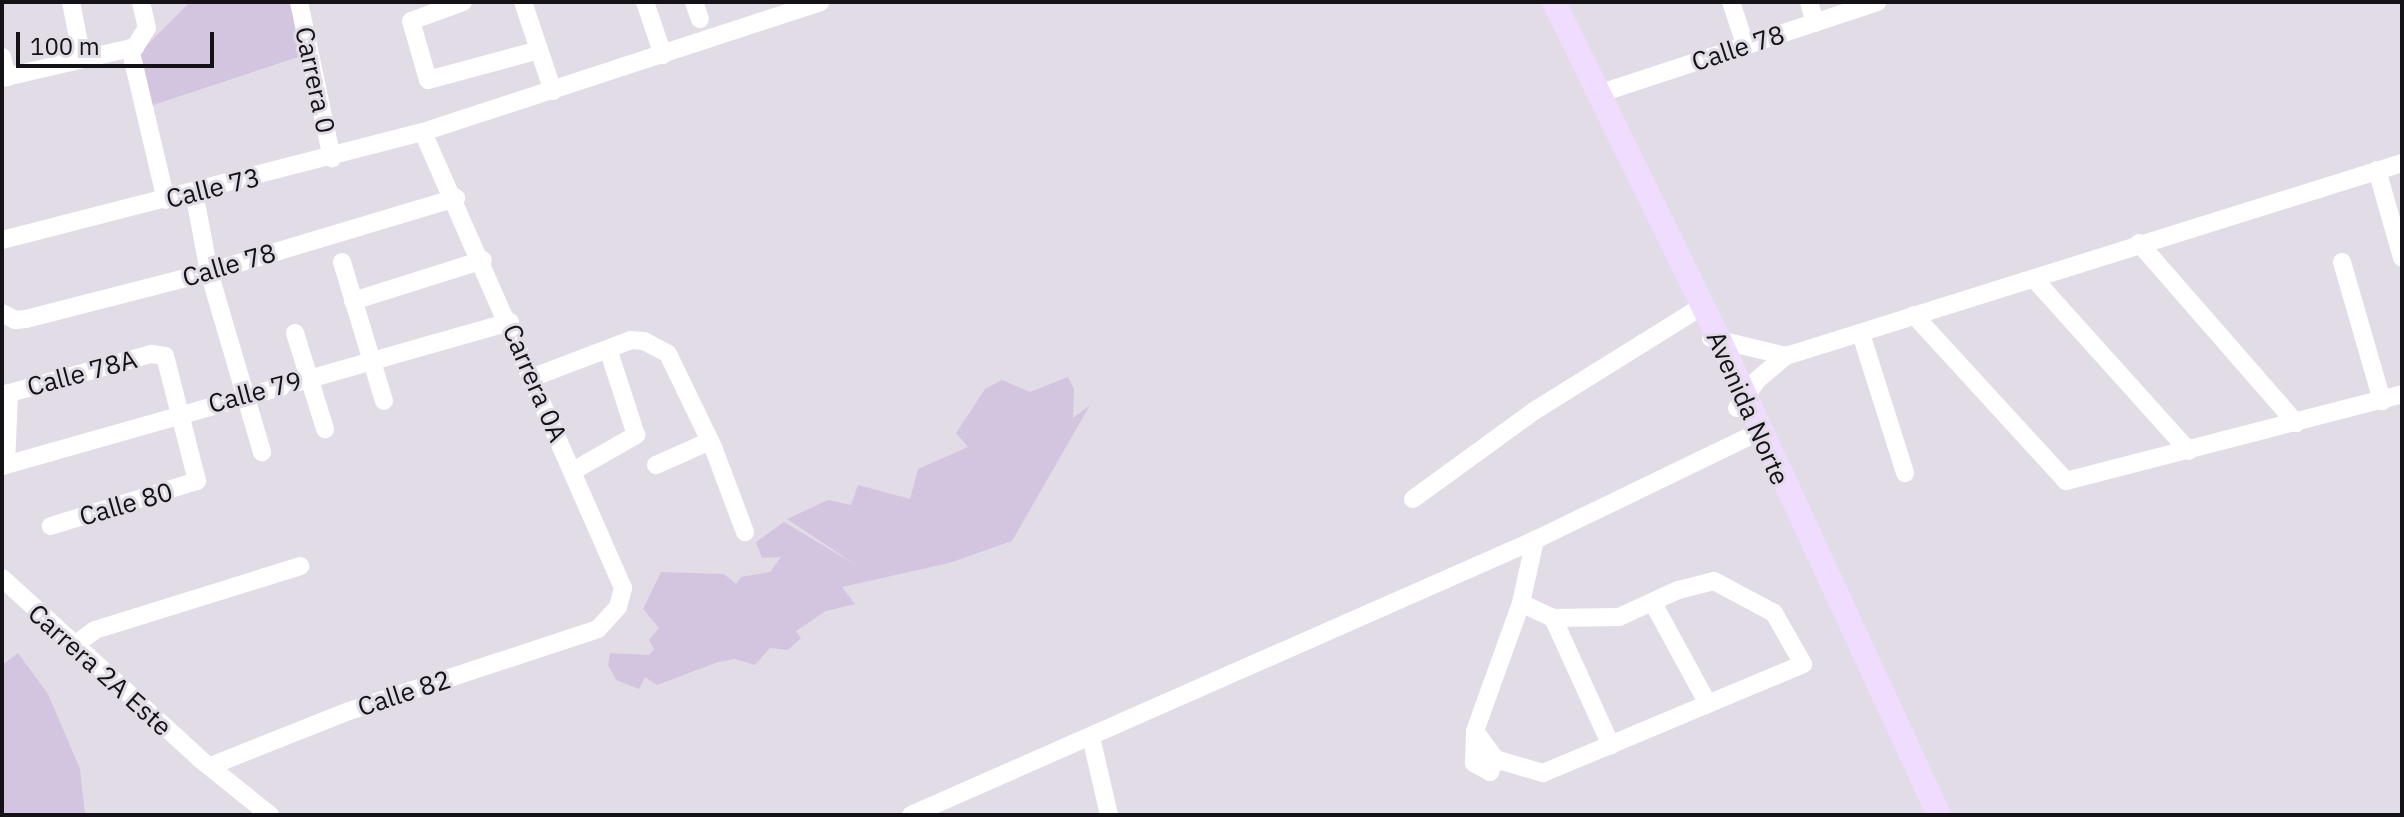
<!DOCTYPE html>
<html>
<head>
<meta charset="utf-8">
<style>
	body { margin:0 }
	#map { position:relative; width:2404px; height:817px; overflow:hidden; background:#e2dce7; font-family:"IBM Plex Sans",sans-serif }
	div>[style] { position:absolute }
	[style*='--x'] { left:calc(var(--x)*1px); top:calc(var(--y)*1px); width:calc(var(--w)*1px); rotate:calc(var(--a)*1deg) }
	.green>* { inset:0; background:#d3c5df }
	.minor>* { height:18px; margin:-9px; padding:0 9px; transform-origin:9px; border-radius:9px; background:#fff }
	.major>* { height:24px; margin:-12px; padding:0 12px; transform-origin:12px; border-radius:12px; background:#efdcfe }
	span { translate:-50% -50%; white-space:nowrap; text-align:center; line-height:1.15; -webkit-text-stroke:6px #e2dce7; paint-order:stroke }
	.street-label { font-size:26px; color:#141216 }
	.frame { position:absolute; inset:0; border:4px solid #141216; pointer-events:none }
	.scale { position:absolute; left:16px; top:32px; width:198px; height:36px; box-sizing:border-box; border:4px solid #141216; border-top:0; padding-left:10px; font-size:24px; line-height:28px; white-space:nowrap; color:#141216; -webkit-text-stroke:6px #e2dce7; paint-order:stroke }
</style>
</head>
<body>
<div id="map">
	<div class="green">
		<i style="clip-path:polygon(190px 2px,295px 2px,307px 54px,150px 106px,136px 56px)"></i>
		<i style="clip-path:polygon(1068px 377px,1074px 389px,1073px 418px,1090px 405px,1012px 541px,949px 563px,842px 587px,855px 604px,826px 611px,796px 631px,801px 638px,788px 650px,770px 648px,755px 665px,735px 659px,718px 662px,657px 685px,645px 677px,639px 689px,616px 680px,608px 665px,610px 653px,649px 655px,654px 649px,649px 640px,659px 628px,643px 609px,661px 572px,724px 574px,736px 584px,741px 577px,770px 572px,781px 557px,762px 558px,756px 542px,784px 522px,856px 565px,787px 519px,828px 500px,851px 505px,858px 485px,910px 499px,918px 469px,968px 447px,956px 433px,985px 389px,1002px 380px,1030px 392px)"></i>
		<i style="clip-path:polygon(18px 653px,48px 694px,80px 769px,85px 815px,2px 815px,2px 665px)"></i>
	</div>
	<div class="minor">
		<i style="--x:71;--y:2;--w:57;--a:78.9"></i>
		<i style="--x:299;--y:2;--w:160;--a:78.1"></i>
		<i style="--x:463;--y:2;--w:55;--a:159.9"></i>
		<i style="--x:411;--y:21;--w:61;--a:73.9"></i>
		<i style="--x:428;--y:80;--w:115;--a:-15.1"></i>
		<i style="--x:523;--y:2;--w:94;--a:71.4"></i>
		<i style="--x:645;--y:2;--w:56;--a:71.2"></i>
		<i style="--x:694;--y:2;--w:18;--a:71"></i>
		<i style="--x:1731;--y:2;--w:44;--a:71.6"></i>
		<i style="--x:1809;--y:2;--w:22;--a:74"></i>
		<i style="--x:130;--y:48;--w:156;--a:76.7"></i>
		<i style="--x:2;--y:57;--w:21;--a:76"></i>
		<i style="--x:2;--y:78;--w:137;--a:-13.1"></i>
		<i style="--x:135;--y:47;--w:22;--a:-58"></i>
		<i style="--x:147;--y:28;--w:27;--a:-103"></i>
		<i style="--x:1598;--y:94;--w:294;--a:-18.2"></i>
		<i style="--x:2377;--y:170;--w:91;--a:74.1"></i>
		<i style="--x:194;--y:192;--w:81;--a:79.4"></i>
		<i style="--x:209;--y:272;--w:188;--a:73.6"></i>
		<i style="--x:2;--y:240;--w:435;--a:-14.4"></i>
		<i style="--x:423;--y:132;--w:418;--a:-18.1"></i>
		<i style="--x:2139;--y:243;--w:239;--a:48.9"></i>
		<i style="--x:342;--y:262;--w:145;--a:73.2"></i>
		<i style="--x:2342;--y:262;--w:145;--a:73.9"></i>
		<i style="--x:2035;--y:280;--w:230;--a:48"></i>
		<i style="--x:353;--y:301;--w:136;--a:-17.5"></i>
		<i style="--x:2;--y:313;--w:15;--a:28"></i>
		<i style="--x:15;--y:320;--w:11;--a:-5"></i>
		<i style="--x:26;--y:319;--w:189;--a:-14.4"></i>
		<i style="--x:209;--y:272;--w:258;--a:-16.7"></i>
		<i style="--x:1914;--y:315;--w:225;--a:47.5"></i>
		<i style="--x:2066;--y:481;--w:347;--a:-14.5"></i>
		<i style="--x:295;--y:333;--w:101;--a:72.6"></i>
		<i style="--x:1861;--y:334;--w:146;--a:72.4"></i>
		<i style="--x:1711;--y:338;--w:77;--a:13.5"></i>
		<i style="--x:531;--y:378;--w:107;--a:-20.8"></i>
		<i style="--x:631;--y:340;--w:13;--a:4"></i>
		<i style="--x:644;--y:341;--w:27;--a:28"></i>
		<i style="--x:668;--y:354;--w:103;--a:64.2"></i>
		<i style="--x:713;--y:447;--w:91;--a:69.4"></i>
		<i style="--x:2;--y:395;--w:155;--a:-15.4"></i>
		<i style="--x:151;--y:354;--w:14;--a:8"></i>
		<i style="--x:165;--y:356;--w:129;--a:75.6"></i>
		<i style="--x:197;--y:481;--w:153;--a:162.9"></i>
		<i style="--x:1737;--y:408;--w:34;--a:-54"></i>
		<i style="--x:1757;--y:380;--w:38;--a:-40"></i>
		<i style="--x:1786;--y:356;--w:646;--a:-17.4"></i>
		<i style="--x:6;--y:465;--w:72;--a:-87.6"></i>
		<i style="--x:656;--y:465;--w:59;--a:-24"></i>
		<i style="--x:2;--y:466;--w:528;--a:-15.83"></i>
		<i style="--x:573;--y:471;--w:73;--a:-29.7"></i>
		<i style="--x:636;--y:435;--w:90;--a:-108"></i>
		<i style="--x:1413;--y:499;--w:150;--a:-36"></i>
		<i style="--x:1534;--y:411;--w:187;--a:-31.9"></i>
		<i style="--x:2;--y:578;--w:268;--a:42.4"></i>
		<i style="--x:200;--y:759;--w:90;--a:38.7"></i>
		<i style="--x:1653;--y:603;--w:115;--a:61.4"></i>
		<i style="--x:1553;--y:618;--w:140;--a:65.5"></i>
		<i style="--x:73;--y:646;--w:27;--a:-36"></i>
		<i style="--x:95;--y:630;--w:215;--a:-17.3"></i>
		<i style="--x:1475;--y:731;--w:34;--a:54"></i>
		<i style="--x:1495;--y:759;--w:14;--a:111"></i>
		<i style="--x:1490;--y:772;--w:18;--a:-151"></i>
		<i style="--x:1474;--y:763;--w:32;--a:-88"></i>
		<i style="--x:1475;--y:731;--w:136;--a:-70.2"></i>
		<i style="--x:1521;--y:603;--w:65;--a:-77.5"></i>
		<i style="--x:1091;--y:737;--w:80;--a:77"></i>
		<i style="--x:1495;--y:759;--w:50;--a:16.3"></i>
		<i style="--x:1543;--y:773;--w:282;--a:-22.7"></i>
		<i style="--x:1803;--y:664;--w:59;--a:-119.6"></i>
		<i style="--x:1774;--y:613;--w:68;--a:-151.9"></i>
		<i style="--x:1714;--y:581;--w:37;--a:166"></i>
		<i style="--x:1678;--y:590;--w:65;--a:155.4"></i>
		<i style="--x:1619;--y:617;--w:66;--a:179.1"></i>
		<i style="--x:1553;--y:618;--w:35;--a:-155"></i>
		<i style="--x:213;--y:765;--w:146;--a:-21.7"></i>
		<i style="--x:349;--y:711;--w:262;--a:-18.2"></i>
		<i style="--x:598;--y:629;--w:30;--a:-48"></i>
		<i style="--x:618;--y:607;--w:20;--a:-75"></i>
		<i style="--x:623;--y:588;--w:498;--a:-113.7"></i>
		<i style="--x:911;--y:815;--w:682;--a:-23.78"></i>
		<i style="--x:1535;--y:540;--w:239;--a:-25.8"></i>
	</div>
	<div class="major">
		<i style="--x:1554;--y:2;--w:377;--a:63.9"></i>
		<i style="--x:1720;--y:341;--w:522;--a:65.2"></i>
	</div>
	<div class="street-label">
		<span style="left:1738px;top:48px;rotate:-18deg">Calle 78</span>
		<span style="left:315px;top:80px;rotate:78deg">Carrera 0</span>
		<span style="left:213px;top:188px;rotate:-14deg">Calle 73</span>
		<span style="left:229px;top:265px;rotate:-16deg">Calle 78</span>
		<span style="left:82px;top:373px;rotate:-15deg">Calle 78A</span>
		<span style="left:535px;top:383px;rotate:67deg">Carrera 0A</span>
		<span style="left:255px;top:392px;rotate:-15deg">Calle 79</span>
		<span style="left:1748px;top:408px;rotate:66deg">Avenida Norte</span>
		<span style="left:126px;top:504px;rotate:-16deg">Calle 80</span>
		<span style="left:100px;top:670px;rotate:42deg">Carrera 2A Este</span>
		<span style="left:404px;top:693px;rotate:-18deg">Calle 82</span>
	</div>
	<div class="frame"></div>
	<div class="scale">100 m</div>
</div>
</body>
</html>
